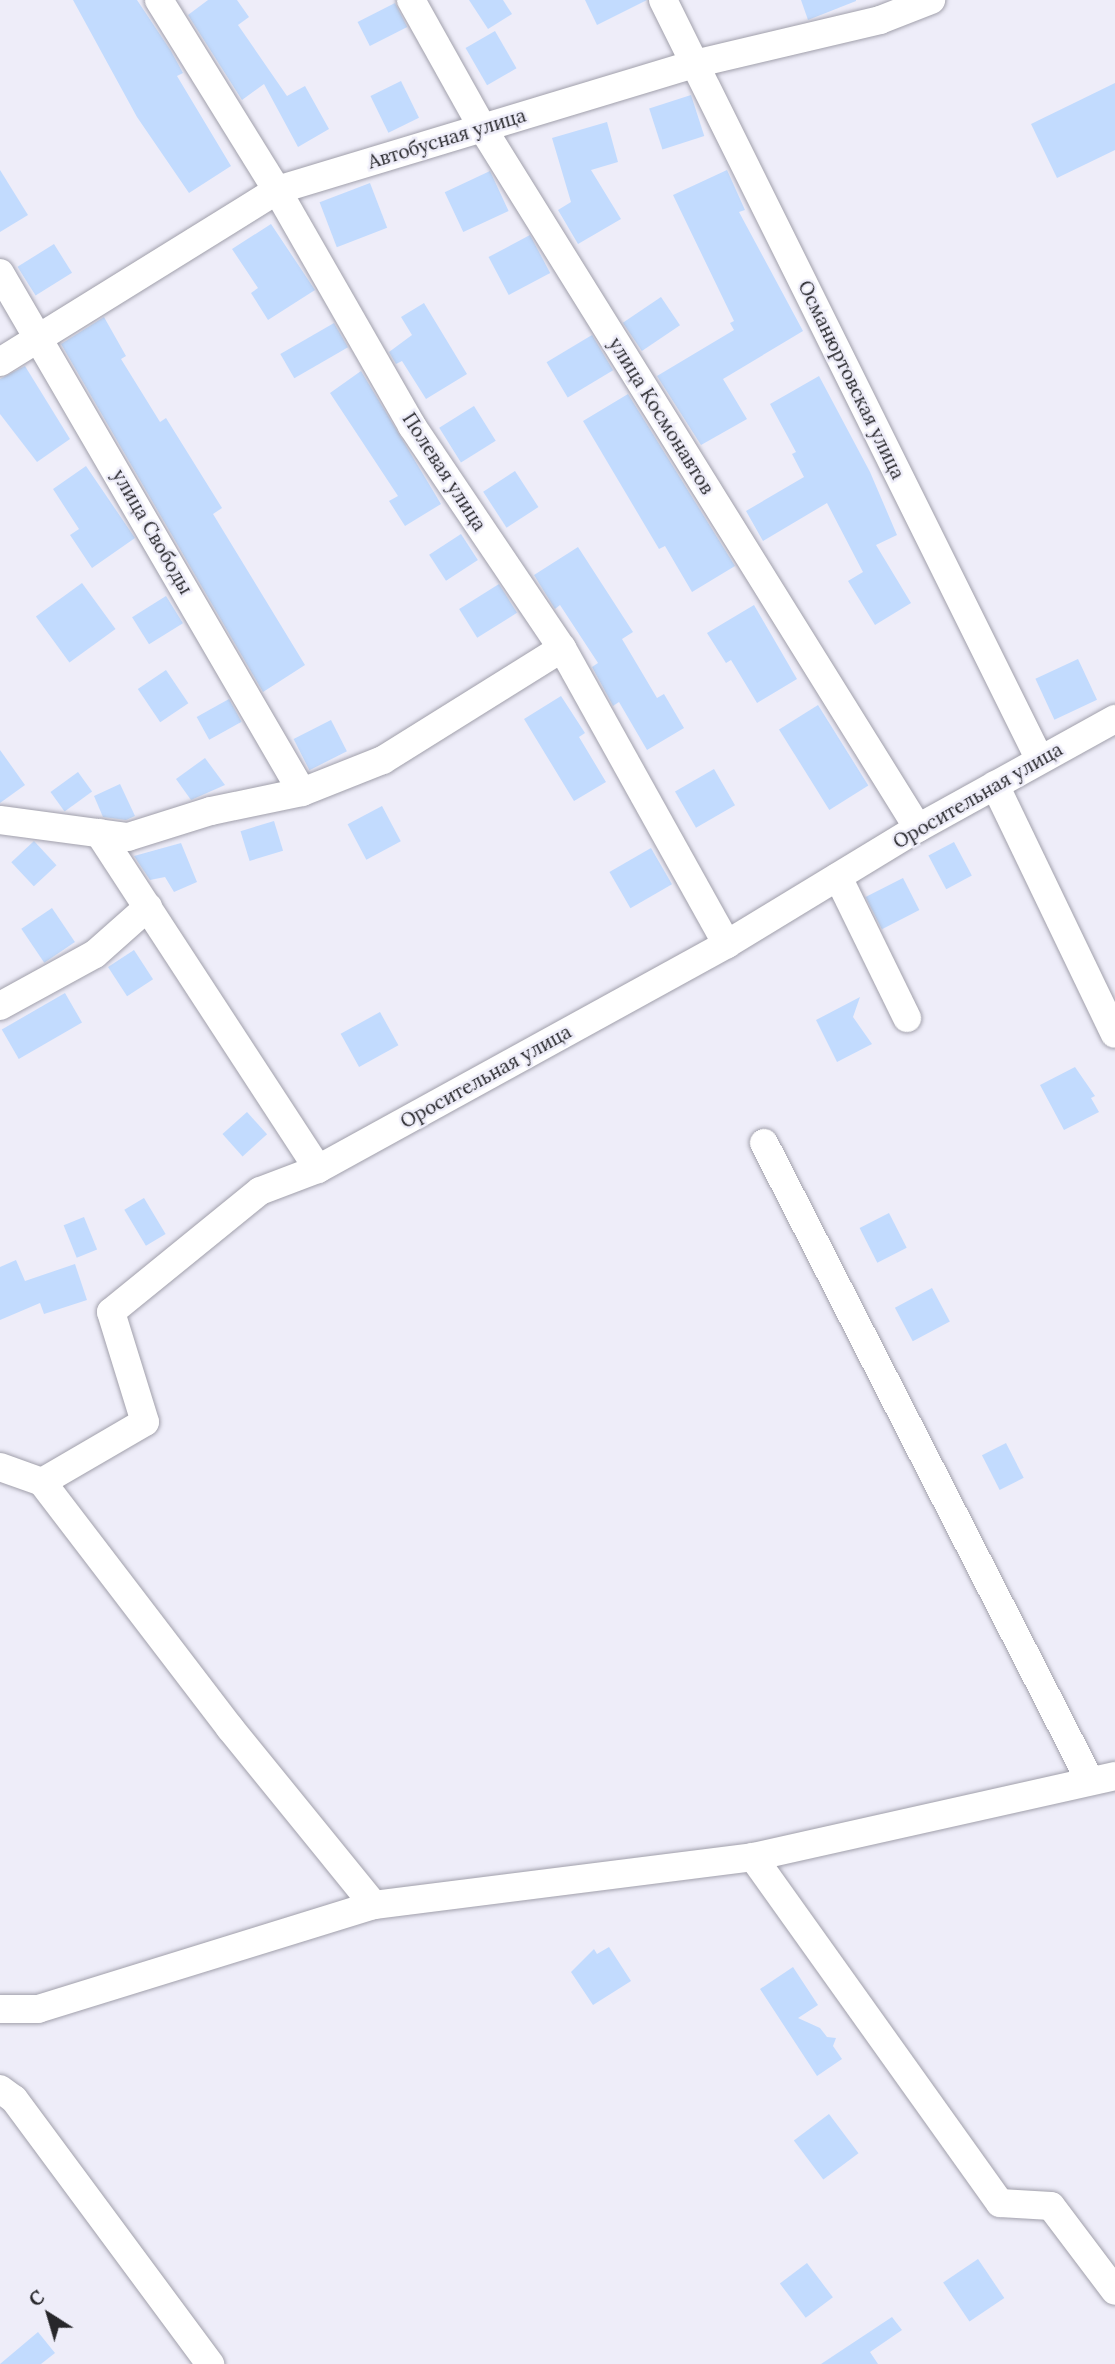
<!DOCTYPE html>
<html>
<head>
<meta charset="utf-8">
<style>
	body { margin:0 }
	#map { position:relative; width:1115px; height:2364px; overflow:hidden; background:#eeedf9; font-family:Lora,serif }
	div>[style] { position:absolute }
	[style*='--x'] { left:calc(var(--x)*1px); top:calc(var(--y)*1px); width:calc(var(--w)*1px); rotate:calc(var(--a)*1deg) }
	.building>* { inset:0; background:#c2dbfe; transform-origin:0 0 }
	.roads { filter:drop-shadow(0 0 2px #a1a0ab) drop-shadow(0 0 2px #a1a0ab) }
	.minor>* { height:28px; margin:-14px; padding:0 14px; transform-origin:14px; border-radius:14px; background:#fff }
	span { translate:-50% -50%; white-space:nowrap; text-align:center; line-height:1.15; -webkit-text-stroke:5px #eeedf9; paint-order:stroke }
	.street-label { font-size:19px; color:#27272b }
	.north { position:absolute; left:14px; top:2280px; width:70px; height:70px; -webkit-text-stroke:5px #eeedf9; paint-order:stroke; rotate:323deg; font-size:19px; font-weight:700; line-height:28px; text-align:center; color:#27272b }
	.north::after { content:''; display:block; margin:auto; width:24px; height:32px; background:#27272b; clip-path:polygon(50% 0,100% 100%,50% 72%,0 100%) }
</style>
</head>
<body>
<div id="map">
	<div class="building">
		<i style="clip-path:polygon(73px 0,137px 0,171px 51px,183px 73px,177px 76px,231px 166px,189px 193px,137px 117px)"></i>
		<i style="clip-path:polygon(208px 0,237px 0,249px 17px,238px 25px,287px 96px,305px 86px,329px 129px,298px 147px,264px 84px,242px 100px,188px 15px)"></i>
		<i style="clip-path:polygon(469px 0,503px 0,512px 14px,488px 29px)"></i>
		<i style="clip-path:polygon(585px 0,647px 0,597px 25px)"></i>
		<i style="clip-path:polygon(801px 0,856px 0,856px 1px,808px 20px)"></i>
		<i style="left:395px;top:3px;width:27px;height:42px;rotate:63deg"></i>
		<i style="left:495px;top:31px;width:43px;height:34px;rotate:60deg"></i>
		<i style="left:401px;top:81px;width:41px;height:34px;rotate:64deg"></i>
		<i style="clip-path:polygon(1115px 83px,1115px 150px,1057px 178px,1031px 124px)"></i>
		<i style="left:691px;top:95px;width:43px;height:44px;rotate:72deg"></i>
		<i style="clip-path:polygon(607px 122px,618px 162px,591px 170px,621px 219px,578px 244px,558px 210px,571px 202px,552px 138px)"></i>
		<i style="clip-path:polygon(0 170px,28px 215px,0 232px)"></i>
		<i style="clip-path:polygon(727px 170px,745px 210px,739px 212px,803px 331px,723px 379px,747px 419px,701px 445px,657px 376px,734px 330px,730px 323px,734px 321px,673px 195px)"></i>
		<i style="left:490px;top:171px;width:44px;height:50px;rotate:65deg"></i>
		<i style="left:370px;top:183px;width:48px;height:54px;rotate:69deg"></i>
		<i style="clip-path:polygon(271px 224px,315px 290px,268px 320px,251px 293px,258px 288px,232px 249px)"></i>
		<i style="left:530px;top:235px;width:43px;height:47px;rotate:62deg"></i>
		<i style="left:54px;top:244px;width:34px;height:43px;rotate:58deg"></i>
		<i style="left:661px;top:297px;width:34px;height:46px;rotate:56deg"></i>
		<i style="clip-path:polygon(424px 303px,467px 374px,426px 399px,402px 361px,396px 364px,389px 352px,412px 335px,401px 317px)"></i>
		<i style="clip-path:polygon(104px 317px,126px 356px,121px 359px,160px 422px,166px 418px,222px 508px,213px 514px,305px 665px,263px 692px,61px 344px)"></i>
		<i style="left:334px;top:323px;width:28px;height:62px;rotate:60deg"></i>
		<i style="left:592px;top:335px;width:41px;height:53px;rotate:59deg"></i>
		<i style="clip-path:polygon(25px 366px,70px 439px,37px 462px,0 414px,0 379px)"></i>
		<i style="clip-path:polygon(361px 371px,441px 504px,405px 526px,389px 501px,398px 496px,330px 393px)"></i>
		<i style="clip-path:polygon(819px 376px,870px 472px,897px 535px,876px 545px,911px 603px,875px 625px,848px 581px,863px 572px,827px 503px,763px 541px,746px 511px,804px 477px,792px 454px,796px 452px,770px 404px)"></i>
		<i style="clip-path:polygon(628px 394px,735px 566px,692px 592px,665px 546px,659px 549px,583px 421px)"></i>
		<i style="left:474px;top:406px;width:41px;height:41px;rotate:58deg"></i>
		<i style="clip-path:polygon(86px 466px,135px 538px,92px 568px,70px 535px,79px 529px,53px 489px)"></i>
		<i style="left:515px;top:471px;width:43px;height:38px;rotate:57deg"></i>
		<i style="left:461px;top:534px;width:31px;height:38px;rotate:57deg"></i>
		<i style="clip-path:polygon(578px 547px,633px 632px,622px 639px,657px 698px,664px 694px,684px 728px,647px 750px,619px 702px,613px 706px,611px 702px,592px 667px,598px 663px,560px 605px,555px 609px,534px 575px)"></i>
		<i style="left:82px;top:583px;width:57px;height:57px;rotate:54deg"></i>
		<i style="left:499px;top:584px;width:34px;height:47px;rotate:58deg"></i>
		<i style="left:166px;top:596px;width:32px;height:40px;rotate:58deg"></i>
		<i style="clip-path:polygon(754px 605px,797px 679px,757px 703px,731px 660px,726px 663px,707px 633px)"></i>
		<i style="left:1078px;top:659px;width:45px;height:47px;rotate:65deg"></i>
		<i style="left:166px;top:670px;width:40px;height:34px;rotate:56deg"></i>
		<i style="clip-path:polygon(561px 696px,585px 733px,579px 737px,606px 782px,574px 801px,524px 719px)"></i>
		<i style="left:229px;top:699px;width:26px;height:37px;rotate:61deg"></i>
		<i style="left:818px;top:705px;width:95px;height:46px;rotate:58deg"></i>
		<i style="left:331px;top:720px;width:35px;height:42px;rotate:63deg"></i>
		<i style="clip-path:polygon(0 750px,25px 785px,0 803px)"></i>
		<i style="clip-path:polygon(205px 758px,225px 785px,191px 800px,176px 779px)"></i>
		<i style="left:714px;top:769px;width:42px;height:45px;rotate:60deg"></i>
		<i style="left:78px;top:772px;width:24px;height:34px;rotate:54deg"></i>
		<i style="clip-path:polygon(120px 784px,135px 816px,126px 820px,103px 817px,94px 796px)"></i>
		<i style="left:382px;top:806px;width:40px;height:39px;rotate:62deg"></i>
		<i style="left:274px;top:821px;width:31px;height:35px;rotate:73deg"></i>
		<i style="left:34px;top:841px;width:33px;height:31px;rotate:47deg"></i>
		<i style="left:954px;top:842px;width:38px;height:29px;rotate:62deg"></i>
		<i style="clip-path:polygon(181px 843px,197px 882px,174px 892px,165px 877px,150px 880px,134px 856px)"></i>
		<i style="left:651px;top:848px;width:42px;height:48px;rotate:60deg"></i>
		<i style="left:903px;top:878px;width:36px;height:42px;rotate:63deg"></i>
		<i style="left:52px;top:908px;width:41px;height:37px;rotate:56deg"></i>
		<i style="left:134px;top:950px;width:35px;height:31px;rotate:57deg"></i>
		<i style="left:65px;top:993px;width:34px;height:73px;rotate:60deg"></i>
		<i style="clip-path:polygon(860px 997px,853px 1017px,872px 1044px,837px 1062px,816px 1020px)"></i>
		<i style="left:380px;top:1012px;width:38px;height:45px;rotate:61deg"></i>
		<i style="clip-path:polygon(1075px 1067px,1095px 1096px,1091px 1098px,1099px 1112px,1064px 1130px,1040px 1085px)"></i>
		<i style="left:247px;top:1112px;width:30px;height:33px;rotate:48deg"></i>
		<i style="left:144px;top:1198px;width:42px;height:23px;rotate:59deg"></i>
		<i style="left:889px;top:1213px;width:39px;height:33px;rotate:63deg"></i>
		<i style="left:84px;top:1217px;width:35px;height:22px;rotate:68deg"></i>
		<i style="clip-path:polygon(16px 1260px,25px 1281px,75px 1264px,87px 1300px,44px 1314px,40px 1303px,0 1320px,0 1267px)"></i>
		<i style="left:932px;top:1288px;width:38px;height:42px;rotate:62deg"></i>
		<i style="left:1006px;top:1443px;width:39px;height:27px;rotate:63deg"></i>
		<i style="clip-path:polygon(609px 1947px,631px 1981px,593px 2005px,571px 1972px,594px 1949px,597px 1954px)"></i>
		<i style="clip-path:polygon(793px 1967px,818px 2005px,798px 2018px,820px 2028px,827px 2037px,836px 2038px,833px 2046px,842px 2059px,817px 2076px,760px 1989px)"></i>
		<i style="left:829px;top:2114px;width:49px;height:44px;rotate:53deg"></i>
		<i style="left:978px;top:2259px;width:47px;height:42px;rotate:56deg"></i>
		<i style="left:807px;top:2263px;width:43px;height:34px;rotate:53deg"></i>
		<i style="clip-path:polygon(892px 2317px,902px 2330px,870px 2352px,878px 2364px,821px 2364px)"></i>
		<i style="clip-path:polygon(38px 2332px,55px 2353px,41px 2364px,0 2364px)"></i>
	</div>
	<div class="roads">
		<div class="minor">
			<i style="--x:159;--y:0;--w:224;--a:58.2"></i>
			<i style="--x:277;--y:190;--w:272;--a:60.2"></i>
			<i style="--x:412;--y:426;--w:268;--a:56"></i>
			<i style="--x:562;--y:648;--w:339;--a:60.9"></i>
			<i style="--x:411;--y:0;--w:148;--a:60.8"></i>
			<i style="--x:483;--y:129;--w:823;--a:58.11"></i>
			<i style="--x:663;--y:0;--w:848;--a:63.62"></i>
			<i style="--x:0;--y:273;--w:600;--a:59.81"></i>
			<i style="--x:0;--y:362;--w:326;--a:-31.8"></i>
			<i style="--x:277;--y:190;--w:436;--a:-16.8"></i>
			<i style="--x:694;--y:64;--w:191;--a:-13.3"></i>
			<i style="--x:880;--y:20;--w:55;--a:-21.4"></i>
			<i style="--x:995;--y:785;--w:276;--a:64.3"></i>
			<i style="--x:0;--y:820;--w:129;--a:7.6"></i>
			<i style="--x:128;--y:837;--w:87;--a:-17.4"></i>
			<i style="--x:211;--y:811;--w:93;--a:-11.8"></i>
			<i style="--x:302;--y:792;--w:87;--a:-21.6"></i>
			<i style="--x:383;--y:760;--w:211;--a:-32"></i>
			<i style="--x:99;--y:833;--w:401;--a:56.9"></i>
			<i style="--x:838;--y:877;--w:157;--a:63.9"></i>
			<i style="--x:0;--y:1006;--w:108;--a:-28.7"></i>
			<i style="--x:95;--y:954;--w:71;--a:-41.6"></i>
			<i style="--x:764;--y:1143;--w:716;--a:62.93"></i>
			<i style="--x:0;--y:1467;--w:45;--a:19.7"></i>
			<i style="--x:42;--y:1482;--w:119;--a:-30.2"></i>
			<i style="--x:145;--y:1422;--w:115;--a:-107.2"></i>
			<i style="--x:111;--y:1312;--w:192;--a:-39.1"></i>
			<i style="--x:260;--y:1191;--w:62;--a:-20.8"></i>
			<i style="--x:318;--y:1169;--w:467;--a:-28.8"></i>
			<i style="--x:727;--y:944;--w:223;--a:-31.3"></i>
			<i style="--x:918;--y:828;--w:225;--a:-29"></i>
			<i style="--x:42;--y:1482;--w:310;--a:52.6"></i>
			<i style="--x:230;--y:1728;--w:228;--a:50.9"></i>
			<i style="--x:753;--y:1857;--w:425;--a:54.5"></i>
			<i style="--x:1000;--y:2203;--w:51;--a:3.4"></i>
			<i style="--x:1051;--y:2206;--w:106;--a:53"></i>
			<i style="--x:0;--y:2009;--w:38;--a:0"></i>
			<i style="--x:38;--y:2009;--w:352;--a:-17.2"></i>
			<i style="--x:374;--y:1905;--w:382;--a:-7.2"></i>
			<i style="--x:753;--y:1857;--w:371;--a:-12.6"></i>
			<i style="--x:0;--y:2089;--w:17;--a:36"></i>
			<i style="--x:14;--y:2099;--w:330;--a:53.5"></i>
		</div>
	</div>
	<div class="street-label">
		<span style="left:447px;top:139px;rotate:-17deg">Автобусная улица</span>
		<span style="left:851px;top:380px;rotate:64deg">Османюртовская улица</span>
		<span style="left:661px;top:416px;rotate:58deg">улица Космонавтов</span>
		<span style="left:444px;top:472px;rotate:57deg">Полевая улица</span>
		<span style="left:152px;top:532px;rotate:60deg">улица Свободы</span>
		<span style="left:978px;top:796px;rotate:-30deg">Оросительная улица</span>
		<span style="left:486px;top:1077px;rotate:-29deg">Оросительная улица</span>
	</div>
	<div class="north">С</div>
</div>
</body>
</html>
